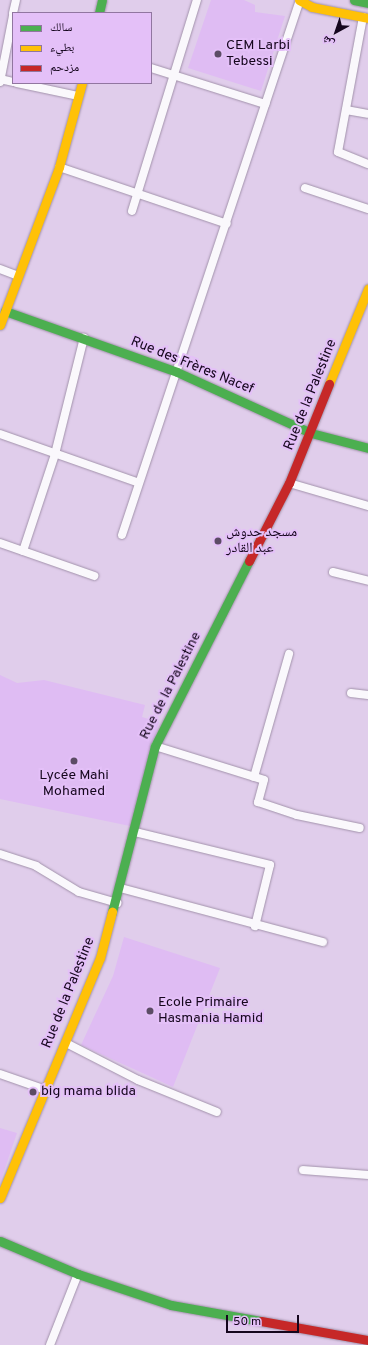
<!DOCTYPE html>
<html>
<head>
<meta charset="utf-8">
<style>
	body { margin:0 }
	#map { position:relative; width:368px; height:1345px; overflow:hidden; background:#e0cdeb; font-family:Overpass,"Noto Naskh Arabic",sans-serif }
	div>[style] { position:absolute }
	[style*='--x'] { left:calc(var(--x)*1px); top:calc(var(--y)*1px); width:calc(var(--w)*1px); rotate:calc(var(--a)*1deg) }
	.built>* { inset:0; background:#dfbcf3 }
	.roads { filter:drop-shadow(0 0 1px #a292ab) drop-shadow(0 0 1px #a292ab) }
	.street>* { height:8px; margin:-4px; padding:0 4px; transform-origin:4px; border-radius:4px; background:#faf8fc }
	.fast>* { height:9px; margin:-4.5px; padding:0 4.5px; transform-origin:4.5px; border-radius:4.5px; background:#4caf50 }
	.slow>* { height:9px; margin:-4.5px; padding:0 4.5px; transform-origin:4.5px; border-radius:4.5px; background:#ffc107 }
	.jam>* { height:9px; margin:-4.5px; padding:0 4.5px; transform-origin:4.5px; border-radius:4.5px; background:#c62828 }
	.dots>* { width:11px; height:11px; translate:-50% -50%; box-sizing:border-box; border:2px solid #e4c0f8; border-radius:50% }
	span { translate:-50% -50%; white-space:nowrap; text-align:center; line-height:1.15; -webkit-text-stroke:4px #e4c0f8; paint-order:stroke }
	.poi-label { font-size:14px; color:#15061d }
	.left { translate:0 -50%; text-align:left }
	.street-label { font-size:14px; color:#15061d }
	.legend { position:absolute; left:12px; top:12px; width:140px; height:72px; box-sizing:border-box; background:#e4c0f8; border:1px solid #9176a0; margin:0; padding:5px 7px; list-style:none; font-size:12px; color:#15061d }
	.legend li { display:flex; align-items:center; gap:8px; height:20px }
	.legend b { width:20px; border:1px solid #9176a0 }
	.north { position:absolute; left:316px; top:12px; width:40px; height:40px; -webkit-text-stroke:3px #e4c0f8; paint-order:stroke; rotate:220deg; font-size:11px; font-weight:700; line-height:16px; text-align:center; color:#15061d }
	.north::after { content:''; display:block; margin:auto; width:14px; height:18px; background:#15061d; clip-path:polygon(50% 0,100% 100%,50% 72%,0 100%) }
	.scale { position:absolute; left:226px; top:1315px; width:73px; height:18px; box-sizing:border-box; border:2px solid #15061d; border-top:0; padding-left:5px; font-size:12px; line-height:14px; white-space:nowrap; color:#15061d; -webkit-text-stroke:3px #e4c0f8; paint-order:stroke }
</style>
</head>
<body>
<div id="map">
	<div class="built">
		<i style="clip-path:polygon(211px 0,244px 0,255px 5px,255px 12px,285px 16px,261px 91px,188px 68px)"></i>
		<i style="clip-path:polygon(0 675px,17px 683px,44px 680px,145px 705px,142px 717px,159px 722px,130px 826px,0 799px)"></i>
		<i style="clip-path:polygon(124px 937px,220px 968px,173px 1087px,81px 1045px,113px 976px)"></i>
		<i style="clip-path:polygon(0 1128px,17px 1133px,0 1183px)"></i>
	</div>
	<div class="roads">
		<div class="street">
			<i style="--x:13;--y:13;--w:13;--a:-77"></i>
			<i style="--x:363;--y:17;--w:137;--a:100.5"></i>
			<i style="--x:338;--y:152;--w:32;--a:22"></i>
			<i style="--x:151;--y:68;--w:120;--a:17.5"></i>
			<i style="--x:0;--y:79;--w:13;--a:13"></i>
			<i style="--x:0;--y:82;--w:67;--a:-78.9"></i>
			<i style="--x:17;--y:83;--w:62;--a:12"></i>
			<i style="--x:346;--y:110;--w:22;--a:10"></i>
			<i style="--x:59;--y:167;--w:177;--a:18.7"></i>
			<i style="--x:305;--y:188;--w:66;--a:18.4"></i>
			<i style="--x:132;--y:211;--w:221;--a:-72.9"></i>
			<i style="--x:0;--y:269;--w:19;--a:21"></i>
			<i style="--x:0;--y:434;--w:147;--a:19.4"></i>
			<i style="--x:289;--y:483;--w:82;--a:16.2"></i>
			<i style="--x:122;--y:535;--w:564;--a:-71.6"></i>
			<i style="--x:0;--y:543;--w:100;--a:19.3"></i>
			<i style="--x:23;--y:551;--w:102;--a:-71.7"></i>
			<i style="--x:55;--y:454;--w:120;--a:-76"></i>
			<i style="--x:333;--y:572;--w:36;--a:14"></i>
			<i style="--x:351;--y:693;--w:17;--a:7"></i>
			<i style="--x:155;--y:746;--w:114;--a:17.3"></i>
			<i style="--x:264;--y:780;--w:23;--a:105"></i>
			<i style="--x:258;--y:802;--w:41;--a:18.4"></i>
			<i style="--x:297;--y:815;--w:64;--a:11.7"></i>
			<i style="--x:254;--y:777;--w:128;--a:-74.1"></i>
			<i style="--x:135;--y:832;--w:139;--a:13.7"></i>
			<i style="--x:270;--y:865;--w:63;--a:103.8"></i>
			<i style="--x:0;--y:854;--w:38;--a:18"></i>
			<i style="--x:36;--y:866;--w:50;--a:31.2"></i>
			<i style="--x:79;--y:892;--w:40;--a:16"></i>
			<i style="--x:120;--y:888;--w:210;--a:14.9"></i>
			<i style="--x:66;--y:1043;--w:81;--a:27.2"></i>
			<i style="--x:138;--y:1080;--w:85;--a:22.1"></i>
			<i style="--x:0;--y:1074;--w:46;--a:19.2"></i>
			<i style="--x:303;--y:1170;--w:65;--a:4.4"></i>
			<i style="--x:50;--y:1345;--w:76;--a:-68.5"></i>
		</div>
		<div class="fast">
			<i style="--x:354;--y:0;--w:14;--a:12"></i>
			<i style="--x:99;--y:13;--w:13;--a:-77"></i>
			<i style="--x:5;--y:311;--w:182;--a:19.5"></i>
			<i style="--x:177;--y:372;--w:147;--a:24.5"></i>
			<i style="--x:311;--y:433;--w:59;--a:14.7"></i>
			<i style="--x:112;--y:912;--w:171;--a:-75.5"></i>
			<i style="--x:155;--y:746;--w:208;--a:-63.1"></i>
			<i style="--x:0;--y:1241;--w:85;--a:22.9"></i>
			<i style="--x:78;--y:1274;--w:98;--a:18.4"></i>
			<i style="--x:171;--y:1305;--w:91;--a:10.1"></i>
		</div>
		<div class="slow">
			<i style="--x:299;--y:0;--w:15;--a:28"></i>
			<i style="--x:312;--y:7;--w:57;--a:11.1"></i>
			<i style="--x:0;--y:325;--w:169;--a:-69.5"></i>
			<i style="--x:59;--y:167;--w:87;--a:-74.7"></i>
			<i style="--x:329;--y:384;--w:103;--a:-67.7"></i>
			<i style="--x:0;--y:1198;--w:260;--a:-67.4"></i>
			<i style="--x:100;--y:958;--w:48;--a:-75.4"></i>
		</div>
		<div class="jam">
			<i style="--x:249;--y:561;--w:88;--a:-62.9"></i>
			<i style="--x:289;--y:483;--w:107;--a:-68"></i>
			<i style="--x:261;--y:1321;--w:109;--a:10.1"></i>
		</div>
	</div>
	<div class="dots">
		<i style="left:218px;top:54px;background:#5c4c65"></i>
		<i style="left:218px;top:541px;background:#5c4c65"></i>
		<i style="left:74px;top:761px;background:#5c4c65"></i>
		<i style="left:150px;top:1011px;background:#5c4c65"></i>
		<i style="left:33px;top:1092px;background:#5c4c65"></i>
	</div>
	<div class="poi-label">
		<span class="left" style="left:226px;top:54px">CEM Larbi<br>Tebessi</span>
		<span class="left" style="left:226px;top:541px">مسجد حدوش<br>عبد القادر</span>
		<span style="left:74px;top:784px">Lycée Mahi<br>Mohamed</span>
		<span class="left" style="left:158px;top:1011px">Ecole Primaire<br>Hasmania Hamid</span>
		<span class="left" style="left:41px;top:1092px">big mama blida</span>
	</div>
	<div class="street-label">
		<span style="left:192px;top:366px;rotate:22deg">Rue des Frères Nacef</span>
		<span style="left:311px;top:395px;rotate:-68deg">Rue de la Palestine</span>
		<span style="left:171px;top:686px;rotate:-63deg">Rue de la Palestine</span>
		<span style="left:69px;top:993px;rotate:-68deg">Rue de la Palestine</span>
	</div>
	<ul class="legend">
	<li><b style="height:5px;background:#4caf50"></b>سالك</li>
	<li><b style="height:5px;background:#ffc107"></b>بطيء</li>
	<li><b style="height:5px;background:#c62828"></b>مزدحم</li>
	</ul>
	<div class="north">ش</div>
	<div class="scale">50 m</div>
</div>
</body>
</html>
